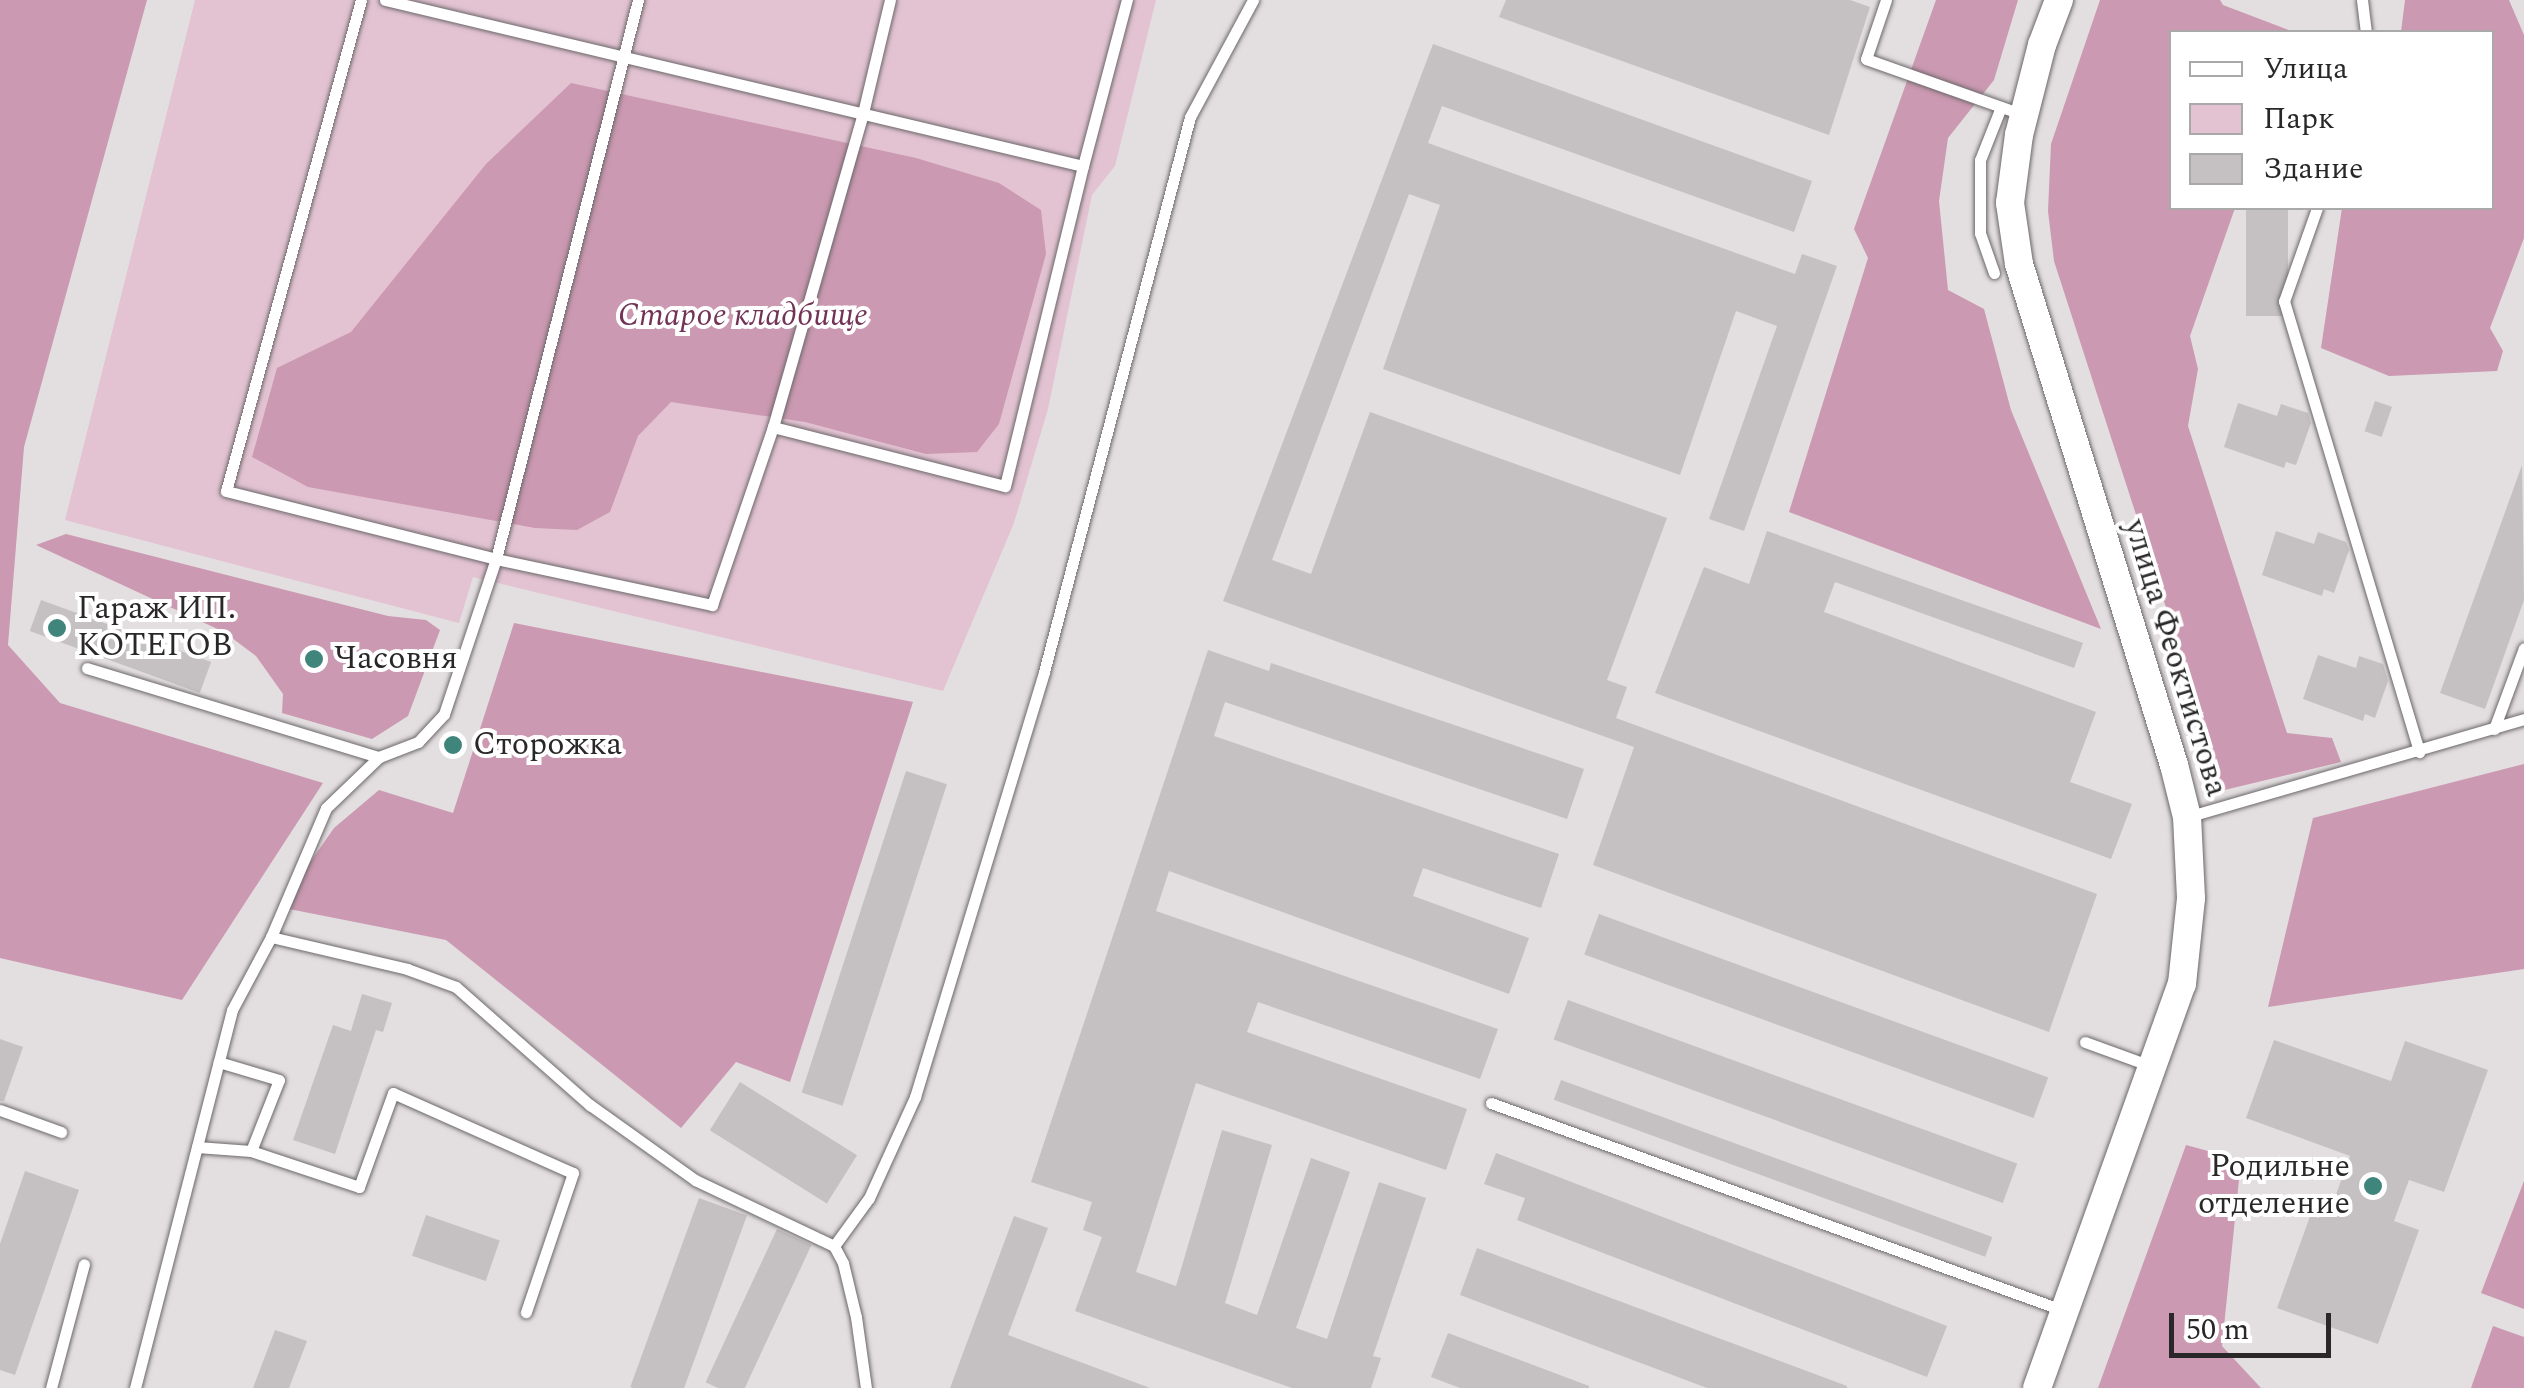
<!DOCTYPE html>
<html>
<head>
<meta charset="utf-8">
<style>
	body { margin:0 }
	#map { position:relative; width:2524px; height:1388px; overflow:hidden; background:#e3dee0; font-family:Spectral,serif }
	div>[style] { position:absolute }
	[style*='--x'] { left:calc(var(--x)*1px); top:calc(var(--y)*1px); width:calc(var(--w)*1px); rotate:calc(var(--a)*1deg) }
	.green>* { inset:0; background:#e3c3d2 }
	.forest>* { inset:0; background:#cb99b1 }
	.building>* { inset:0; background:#c5c0c2; transform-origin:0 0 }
	.roads { filter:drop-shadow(0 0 2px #6c686a) drop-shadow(0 0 2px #6c686a) }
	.service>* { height:11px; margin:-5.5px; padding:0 5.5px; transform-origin:5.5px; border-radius:5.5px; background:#fff }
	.tertiary>* { height:28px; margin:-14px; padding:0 14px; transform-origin:14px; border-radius:14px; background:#fff }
	.dots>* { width:28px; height:28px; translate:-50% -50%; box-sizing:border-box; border:5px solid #fff; border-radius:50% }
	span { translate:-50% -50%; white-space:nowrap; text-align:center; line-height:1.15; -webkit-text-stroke:8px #fff; paint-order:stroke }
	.park-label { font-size:32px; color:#723356; font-style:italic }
	.poi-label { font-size:32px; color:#292728 }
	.left { translate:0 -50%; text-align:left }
	.right { translate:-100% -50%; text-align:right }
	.street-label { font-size:32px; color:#292728 }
	.legend { position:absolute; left:2169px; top:30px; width:325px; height:180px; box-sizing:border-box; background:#fff; border:2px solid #a9a9a9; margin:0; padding:12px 18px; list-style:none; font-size:30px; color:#292728 }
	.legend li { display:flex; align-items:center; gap:20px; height:50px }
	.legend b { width:50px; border:2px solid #a9a9a9 }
	.scale { position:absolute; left:2169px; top:1313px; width:162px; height:45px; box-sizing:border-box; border:5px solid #292728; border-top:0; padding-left:12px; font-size:30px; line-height:35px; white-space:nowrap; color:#292728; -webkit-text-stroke:8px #fff; paint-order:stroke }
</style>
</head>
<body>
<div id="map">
	<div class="green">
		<i style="clip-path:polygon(195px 0,1156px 0,1115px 166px,1092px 195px,1048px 409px,1014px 523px,943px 691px,473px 577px,459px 623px,65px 520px)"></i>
	</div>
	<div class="forest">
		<i style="clip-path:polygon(0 0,147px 0,24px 447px,8px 645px,60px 703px,323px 783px,182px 1000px,0 958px)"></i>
		<i style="clip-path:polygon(1936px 0,2018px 0,1994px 80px,1948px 138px,1939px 201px,1948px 290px,1984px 309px,2011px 410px,2101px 629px,1789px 512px,1868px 258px,1854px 229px)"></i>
		<i style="clip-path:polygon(2100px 0,2220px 0,2223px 5px,2294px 32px,2172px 32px,2172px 208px,2235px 208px,2190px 336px,2198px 369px,2188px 426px,2287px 733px,2332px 738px,2341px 762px,2212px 793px,2194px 694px,2054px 261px,2048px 211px,2051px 144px)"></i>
		<i style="clip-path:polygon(2405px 0,2509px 0,2524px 35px,2524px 238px,2490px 328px,2503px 351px,2497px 371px,2389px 376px,2321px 348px,2342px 208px,2492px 208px,2492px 32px,2401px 32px)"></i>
		<i style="clip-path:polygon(571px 83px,916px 158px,999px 183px,1041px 210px,1046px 254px,999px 424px,977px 452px,926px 454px,805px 422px,671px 402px,638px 436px,610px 512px,577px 530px,535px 528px,308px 487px,252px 457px,277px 368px,351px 332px,486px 164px)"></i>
		<i style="clip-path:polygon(66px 534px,388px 616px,426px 620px,440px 630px,408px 716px,372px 739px,282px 713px,283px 694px,256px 656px,224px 632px,36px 545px)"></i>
		<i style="clip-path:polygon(514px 623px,913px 702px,790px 1082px,736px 1062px,681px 1128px,446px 940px,279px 907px,334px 828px,379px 790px,453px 813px)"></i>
		<i style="clip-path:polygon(2524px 764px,2524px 969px,2268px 1007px,2313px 818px)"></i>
		<i style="clip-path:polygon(2186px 1145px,2241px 1160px,2222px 1346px,2261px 1388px,2098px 1388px)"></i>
		<i style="clip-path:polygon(2524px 1181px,2524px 1309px,2481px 1293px)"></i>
		<i style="clip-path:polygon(2493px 1326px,2524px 1337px,2524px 1388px,2471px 1388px)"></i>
	</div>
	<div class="building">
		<i style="clip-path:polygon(1506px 0,1850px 0,1870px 7px,1829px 135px,1499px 17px)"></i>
		<i style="clip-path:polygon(1433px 44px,1812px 181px,1794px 232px,1442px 106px,1428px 143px,1795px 274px,1802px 254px,1837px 266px,1744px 531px,1709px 519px,1777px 326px,1736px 311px,1680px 475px,1383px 369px,1440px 205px,1409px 194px,1272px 560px,1311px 574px,1370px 412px,1667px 518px,1607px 680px,1627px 687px,1616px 718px,2097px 894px,2049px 1032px,1593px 865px,1634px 747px,1223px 601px)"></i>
		<i style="left:2246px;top:208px;width:42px;height:108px"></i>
		<i style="left:2375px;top:401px;width:18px;height:32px;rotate:19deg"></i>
		<i style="clip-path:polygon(2238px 403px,2277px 416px,2281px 404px,2308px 413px,2311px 423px,2296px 465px,2286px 462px,2284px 468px,2224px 447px)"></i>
		<i style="clip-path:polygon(2522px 465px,2524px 600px,2485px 709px,2440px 693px)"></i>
		<i style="clip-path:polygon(1767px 531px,2083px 643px,2074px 668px,1835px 582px,1824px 612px,2096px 712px,2070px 782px,2132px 804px,2111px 859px,1655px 693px,1704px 567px,1749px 584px)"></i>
		<i style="clip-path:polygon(2276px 531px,2314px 544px,2318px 532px,2346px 542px,2349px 550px,2334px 593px,2324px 589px,2322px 596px,2262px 575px)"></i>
		<i style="left:41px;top:600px;width:181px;height:33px;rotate:20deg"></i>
		<i style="clip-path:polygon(1208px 650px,1269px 671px,1271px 663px,1584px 769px,1567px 819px,1225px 702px,1214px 736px,1559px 854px,1541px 908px,1423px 868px,1413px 896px,1529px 938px,1509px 994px,1169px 871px,1156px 911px,1498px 1029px,1480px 1079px,1258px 1002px,1247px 1032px,1467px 1109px,1446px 1170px,1196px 1083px,1136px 1272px,1176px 1286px,1222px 1130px,1272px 1145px,1225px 1303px,1257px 1315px,1311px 1158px,1350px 1172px,1296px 1328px,1327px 1339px,1379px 1182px,1426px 1198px,1373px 1356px,1381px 1358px,1371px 1388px,1292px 1388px,1075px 1311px,1102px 1237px,1083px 1230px,1092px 1202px,1031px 1182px)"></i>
		<i style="clip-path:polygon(2318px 655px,2356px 668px,2359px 656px,2383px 664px,2388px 681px,2375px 718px,2365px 714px,2363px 721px,2303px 699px)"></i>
		<i style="left:906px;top:771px;width:43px;height:338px;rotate:18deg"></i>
		<i style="left:1599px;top:914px;width:478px;height:43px;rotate:20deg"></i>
		<i style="clip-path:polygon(362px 994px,392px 1003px,383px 1032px,376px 1030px,335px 1154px,293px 1140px,333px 1025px,351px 1031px)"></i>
		<i style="left:1568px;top:1000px;width:478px;height:42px;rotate:20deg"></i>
		<i style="clip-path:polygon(0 1039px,23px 1047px,4px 1101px,0 1101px)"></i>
		<i style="clip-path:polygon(2274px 1040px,2391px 1081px,2405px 1041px,2488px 1070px,2444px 1192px,2409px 1180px,2394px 1221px,2419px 1230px,2378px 1344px,2277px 1308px,2318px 1194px,2334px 1200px,2350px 1156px,2246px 1118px)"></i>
		<i style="left:1561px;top:1080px;width:459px;height:21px;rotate:20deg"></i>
		<i style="left:740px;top:1082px;width:138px;height:57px;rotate:32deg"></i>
		<i style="clip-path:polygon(1496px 1153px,1947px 1326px,1927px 1377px,1517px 1220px,1525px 1198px,1484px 1184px)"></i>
		<i style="clip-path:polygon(25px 1171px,79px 1190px,15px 1375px,0 1370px,0 1244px)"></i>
		<i style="left:699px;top:1198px;width:51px;height:201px;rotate:20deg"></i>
		<i style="left:426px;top:1215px;width:78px;height:43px;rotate:19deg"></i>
		<i style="clip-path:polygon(1014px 1216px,1048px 1228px,1008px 1335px,1150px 1388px,950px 1388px)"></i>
		<i style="left:777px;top:1229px;width:38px;height:169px;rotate:25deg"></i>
		<i style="clip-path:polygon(1477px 1248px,1847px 1386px,1847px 1388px,1707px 1388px,1460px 1295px)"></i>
		<i style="clip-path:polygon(275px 1330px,307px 1341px,289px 1388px,253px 1388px)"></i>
		<i style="clip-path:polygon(1448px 1333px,1589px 1386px,1589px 1388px,1460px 1388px,1431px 1377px)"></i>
	</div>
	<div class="roads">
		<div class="service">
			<i style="--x:361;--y:0;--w:509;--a:105.37"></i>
			<i style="--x:226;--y:491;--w:278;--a:14.1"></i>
			<i style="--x:496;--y:559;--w:221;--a:12"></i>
			<i style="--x:712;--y:605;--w:188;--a:-71.1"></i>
			<i style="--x:773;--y:427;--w:327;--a:-74"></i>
			<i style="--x:863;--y:113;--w:116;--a:-76.6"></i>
			<i style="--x:385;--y:0;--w:717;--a:13.38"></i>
			<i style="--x:1083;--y:166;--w:172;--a:-75.2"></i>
			<i style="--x:1886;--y:0;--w:62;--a:108.7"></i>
			<i style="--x:1866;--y:59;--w:168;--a:19.5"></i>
			<i style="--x:2362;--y:0;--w:32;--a:83"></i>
			<i style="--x:2317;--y:208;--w:99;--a:109.5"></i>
			<i style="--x:2284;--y:301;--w:471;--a:73.3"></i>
			<i style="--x:1994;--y:273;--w:42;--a:-109.3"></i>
			<i style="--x:1980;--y:233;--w:73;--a:-90"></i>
			<i style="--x:1980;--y:160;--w:57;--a:-68.4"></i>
			<i style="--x:773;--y:427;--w:239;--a:14.3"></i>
			<i style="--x:1005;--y:486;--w:329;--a:-76.3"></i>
			<i style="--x:87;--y:668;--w:305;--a:17"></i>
			<i style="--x:2494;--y:729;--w:86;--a:-69.7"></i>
			<i style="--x:2187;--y:817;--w:351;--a:-16.2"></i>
			<i style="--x:271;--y:937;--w:140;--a:13.2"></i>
			<i style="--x:407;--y:969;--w:52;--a:20.2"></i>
			<i style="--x:456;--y:987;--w:179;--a:41.4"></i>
			<i style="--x:590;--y:1105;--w:129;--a:35.5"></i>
			<i style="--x:695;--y:1180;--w:154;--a:25.4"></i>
			<i style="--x:834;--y:1246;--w:19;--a:62"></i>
			<i style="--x:843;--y:1263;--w:56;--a:76.5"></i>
			<i style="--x:856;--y:1317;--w:72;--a:82"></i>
			<i style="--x:2085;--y:1042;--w:70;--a:20"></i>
			<i style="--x:1491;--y:1103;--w:611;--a:19.92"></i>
			<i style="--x:0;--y:1110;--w:65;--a:19.8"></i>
			<i style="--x:197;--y:1147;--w:54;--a:4.2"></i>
			<i style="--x:251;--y:1151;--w:76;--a:-68.5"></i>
			<i style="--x:279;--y:1080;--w:63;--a:-163.3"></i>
			<i style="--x:251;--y:1151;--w:114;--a:18.4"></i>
			<i style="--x:359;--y:1187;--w:100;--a:-70.1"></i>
			<i style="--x:393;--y:1093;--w:197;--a:24"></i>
			<i style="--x:573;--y:1173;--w:147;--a:108.7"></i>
			<i style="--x:834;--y:1246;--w:59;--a:-53.9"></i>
			<i style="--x:869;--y:1198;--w:111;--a:-65.5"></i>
			<i style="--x:915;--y:1097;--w:444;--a:-73.1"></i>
			<i style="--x:1044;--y:672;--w:574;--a:-75.26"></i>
			<i style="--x:1190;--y:117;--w:133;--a:-61.7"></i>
			<i style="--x:51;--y:1388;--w:128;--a:-75.1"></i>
			<i style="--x:135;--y:1388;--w:390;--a:-75.6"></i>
			<i style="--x:232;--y:1010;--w:83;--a:-61.9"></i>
			<i style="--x:271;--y:937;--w:140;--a:-66.9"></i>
			<i style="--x:326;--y:808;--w:74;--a:-43.9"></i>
			<i style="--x:379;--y:757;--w:42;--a:-21"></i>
			<i style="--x:418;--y:742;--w:38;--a:-47"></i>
			<i style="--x:444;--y:714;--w:163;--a:-71.5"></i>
			<i style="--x:496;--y:559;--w:577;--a:-75.75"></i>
		</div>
		<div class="tertiary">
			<i style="--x:2037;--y:1388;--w:429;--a:-70.3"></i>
			<i style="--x:2182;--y:984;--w:86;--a:-84"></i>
			<i style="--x:2191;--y:898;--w:81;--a:-92.8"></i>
			<i style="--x:2187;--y:817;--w:54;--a:-104"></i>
			<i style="--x:2174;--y:765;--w:524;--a:-107.19"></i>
			<i style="--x:2019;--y:264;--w:62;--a:-98.4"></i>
			<i style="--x:2010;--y:203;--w:69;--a:-82.5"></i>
			<i style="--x:2019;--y:135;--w:93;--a:-75.7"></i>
			<i style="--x:2042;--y:45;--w:48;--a:-69.3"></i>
		</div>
	</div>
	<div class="dots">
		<i style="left:57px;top:628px;background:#40857b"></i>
		<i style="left:314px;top:659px;background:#40857b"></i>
		<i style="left:453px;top:745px;background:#40857b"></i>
		<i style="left:2373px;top:1186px;background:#40857b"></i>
	</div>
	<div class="park-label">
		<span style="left:743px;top:316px">Старое кладбище</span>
	</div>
	<div class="poi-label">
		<span class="left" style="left:77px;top:628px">Гараж ИП.<br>КОТЕГОВ</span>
		<span class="left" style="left:334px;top:659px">Часовня</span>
		<span class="left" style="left:473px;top:745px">Сторожка</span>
		<span class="right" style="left:2350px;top:1186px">Родильне<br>отделение</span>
	</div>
	<div class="street-label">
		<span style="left:2175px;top:658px;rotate:73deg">улица Феоктистова</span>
	</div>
	<ul class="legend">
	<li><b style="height:12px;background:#fff"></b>Улица</li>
	<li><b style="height:28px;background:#e3c3d2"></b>Парк</li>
	<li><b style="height:28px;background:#c5c0c2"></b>Здание</li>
	</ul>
	<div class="scale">50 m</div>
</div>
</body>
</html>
